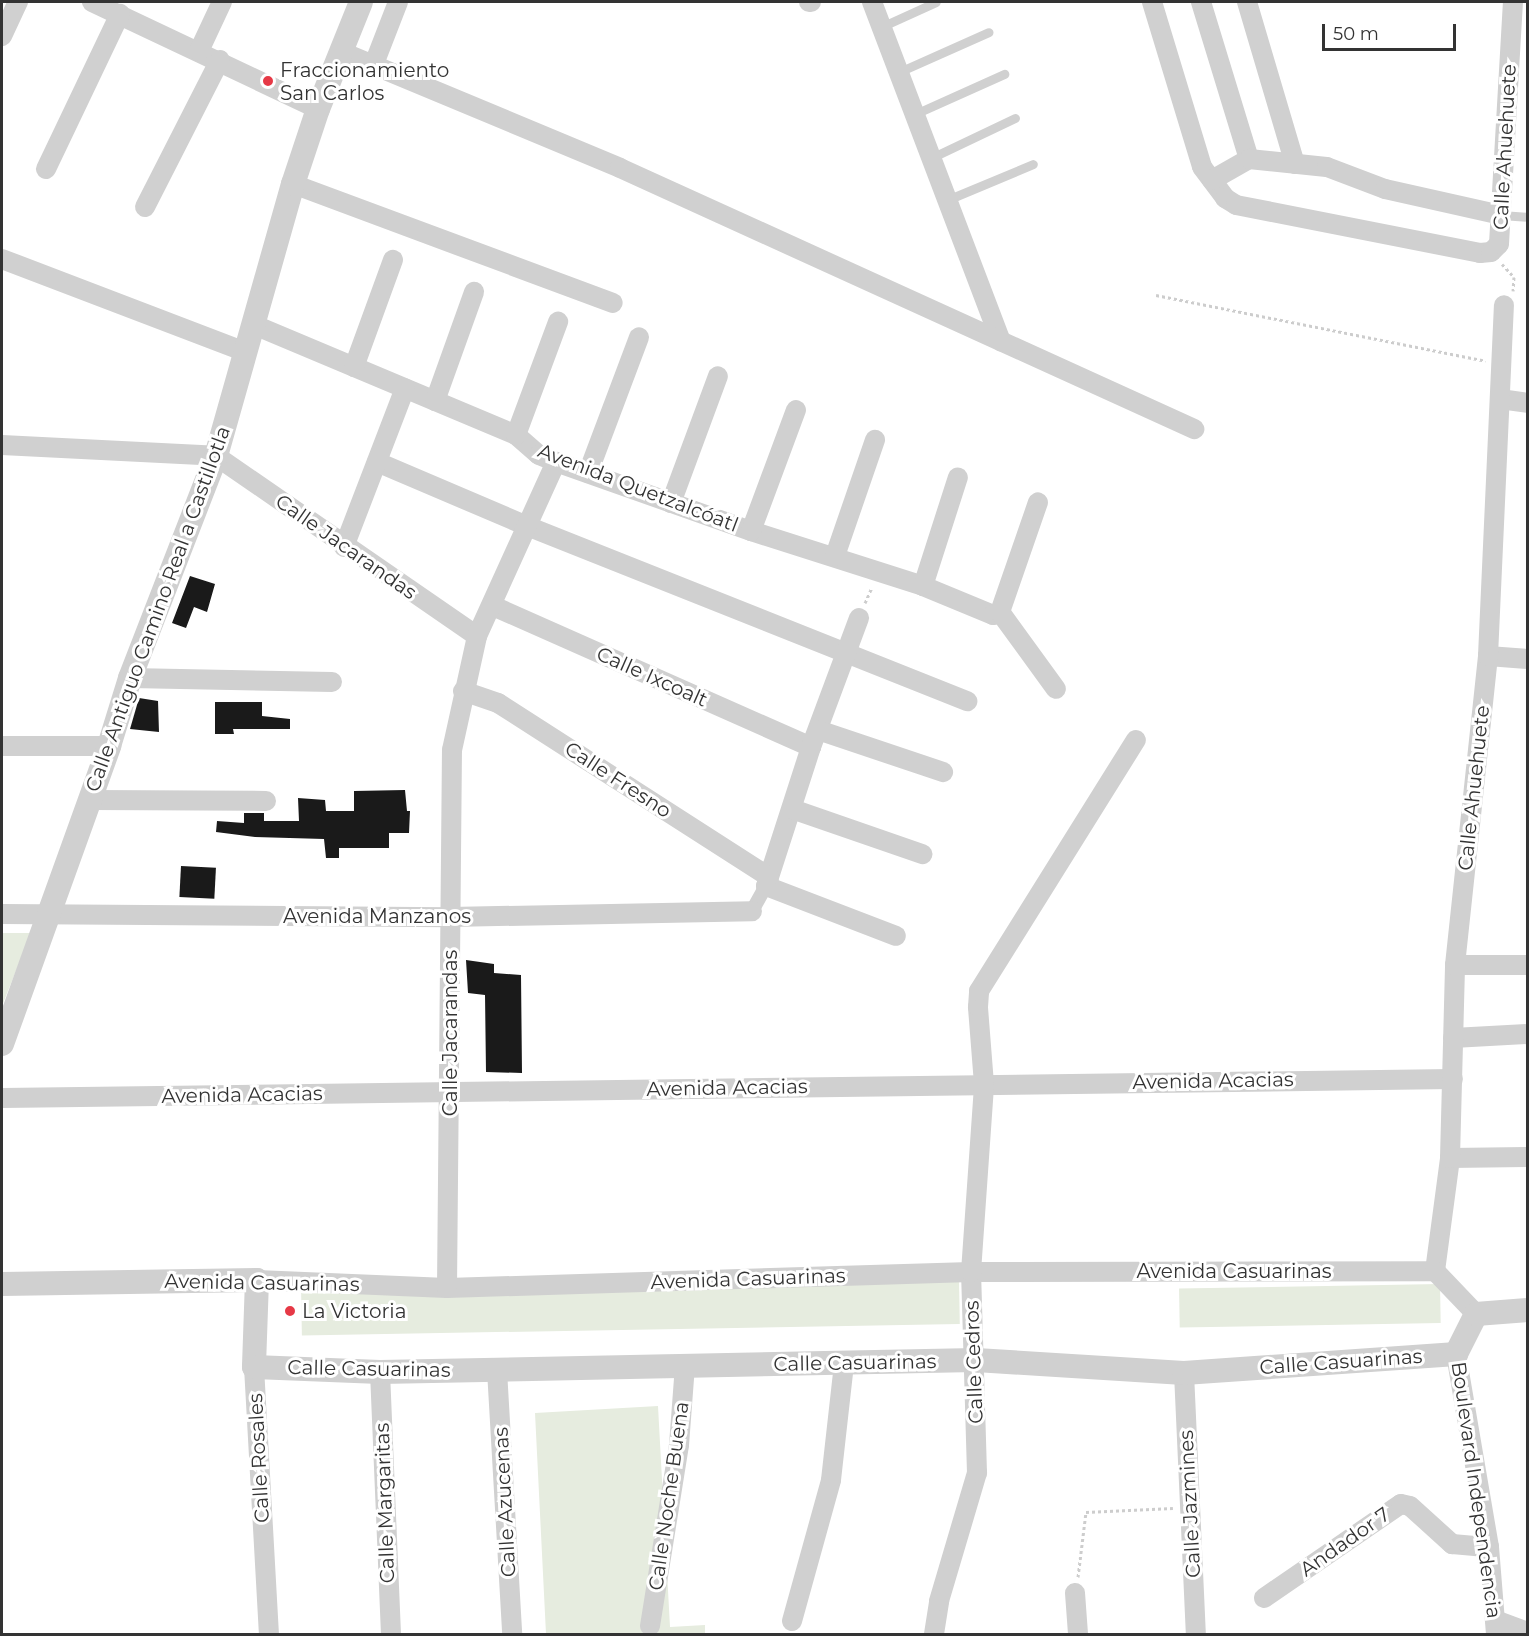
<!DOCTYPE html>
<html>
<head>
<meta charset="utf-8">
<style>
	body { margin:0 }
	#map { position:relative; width:1529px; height:1636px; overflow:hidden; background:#fff; font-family:Montserrat,sans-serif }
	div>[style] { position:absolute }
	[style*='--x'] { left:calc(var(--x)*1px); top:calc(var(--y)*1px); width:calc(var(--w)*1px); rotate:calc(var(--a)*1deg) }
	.green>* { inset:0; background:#e6ecdf; transform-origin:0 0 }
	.building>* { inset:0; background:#1a1a1a; transform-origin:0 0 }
	.path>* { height:3px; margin-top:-1.5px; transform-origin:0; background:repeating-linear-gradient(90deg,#cdcdcd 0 3px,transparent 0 6px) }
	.service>* { height:9px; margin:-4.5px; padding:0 4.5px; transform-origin:4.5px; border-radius:4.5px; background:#d0d0d0 }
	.pedestrian>* { height:14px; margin:-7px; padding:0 7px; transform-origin:7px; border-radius:7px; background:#d0d0d0 }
	.minor>* { height:20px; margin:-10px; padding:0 10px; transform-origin:10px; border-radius:10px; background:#d0d0d0 }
	.tertiary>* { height:24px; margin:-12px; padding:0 12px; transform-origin:12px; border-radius:12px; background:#d0d0d0 }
	.dots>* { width:16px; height:16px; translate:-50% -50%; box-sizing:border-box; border:3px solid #fff; border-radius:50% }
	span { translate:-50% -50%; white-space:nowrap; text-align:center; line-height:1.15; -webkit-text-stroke:6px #fff; paint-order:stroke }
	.poi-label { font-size:20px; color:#333 }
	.left { translate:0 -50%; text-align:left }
	.street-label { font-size:20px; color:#333 }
	.frame { position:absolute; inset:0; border:3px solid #333; pointer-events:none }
	.scale { position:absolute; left:1322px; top:24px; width:134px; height:27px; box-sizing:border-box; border:3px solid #333; border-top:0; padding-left:8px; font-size:18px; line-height:21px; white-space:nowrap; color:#333; -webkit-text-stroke:4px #fff; paint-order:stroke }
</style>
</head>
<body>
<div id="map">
	<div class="green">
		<i style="clip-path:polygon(2px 933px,31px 933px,2px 1006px)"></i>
		<i style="left:959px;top:1279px;width:45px;height:658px;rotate:89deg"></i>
		<i style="left:1440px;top:1284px;width:39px;height:261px;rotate:89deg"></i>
		<i style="clip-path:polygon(658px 1406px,670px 1627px,705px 1625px,705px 1634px,546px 1634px,535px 1413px)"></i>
	</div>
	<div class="building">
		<i style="clip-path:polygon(190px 576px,215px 584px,207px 612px,194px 607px,186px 628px,172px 623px)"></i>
		<i style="clip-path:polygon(139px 698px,158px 701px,159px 732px,130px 729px)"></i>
		<i style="clip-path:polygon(215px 702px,262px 702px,262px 716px,290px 719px,290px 729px,233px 729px,234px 734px,215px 734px)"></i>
		<i style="clip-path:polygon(405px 790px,407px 811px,410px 811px,409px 833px,389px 833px,389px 848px,339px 848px,339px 858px,326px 858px,324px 839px,255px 837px,216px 832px,217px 821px,244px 823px,244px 813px,264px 813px,264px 821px,299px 821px,298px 798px,325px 800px,326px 811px,354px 811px,354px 791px)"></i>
		<i style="left:181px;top:866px;width:35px;height:31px;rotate:3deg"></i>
		<i style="clip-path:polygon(466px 960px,494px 964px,494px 973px,521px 975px,522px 1073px,486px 1072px,485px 995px,468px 993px)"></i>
	</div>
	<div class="path">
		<i style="--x:1502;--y:264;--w:18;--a:47"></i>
		<i style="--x:1514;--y:277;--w:14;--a:94"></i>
		<i style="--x:1156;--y:295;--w:336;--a:11.3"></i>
		<i style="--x:865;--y:603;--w:17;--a:-66"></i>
		<i style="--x:1078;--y:1577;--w:65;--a:-83"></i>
		<i style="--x:1086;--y:1512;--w:87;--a:-2.6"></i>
	</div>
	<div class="service">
		<i style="--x:881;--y:27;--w:60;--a:-24.4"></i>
		<i style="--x:899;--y:72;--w:98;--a:-24"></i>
		<i style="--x:915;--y:114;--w:98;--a:-24.2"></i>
		<i style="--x:931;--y:158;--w:93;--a:-25.5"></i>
		<i style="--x:947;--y:200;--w:93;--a:-22.7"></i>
		<i style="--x:1501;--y:215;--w:27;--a:4"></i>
	</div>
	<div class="pedestrian">
		<i style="--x:752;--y:911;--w:29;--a:-61"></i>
	</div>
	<div class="minor">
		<i style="--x:92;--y:2;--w:250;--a:25.3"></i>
		<i style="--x:809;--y:2;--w:2;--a:0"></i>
		<i style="--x:872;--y:2;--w:363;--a:69.2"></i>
		<i style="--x:1152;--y:2;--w:172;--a:73.1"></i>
		<i style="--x:1202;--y:167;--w:39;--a:53"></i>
		<i style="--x:1225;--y:198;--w:13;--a:32"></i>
		<i style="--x:1236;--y:205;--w:249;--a:11.1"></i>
		<i style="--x:1480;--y:253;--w:11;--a:-5"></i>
		<i style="--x:1491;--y:252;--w:11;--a:-45"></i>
		<i style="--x:1499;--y:244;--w:242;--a:-86.7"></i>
		<i style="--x:1201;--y:2;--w:164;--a:73"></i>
		<i style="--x:1247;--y:2;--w:169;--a:73.5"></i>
		<i style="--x:2;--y:36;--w:38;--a:-65"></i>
		<i style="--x:199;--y:51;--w:54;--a:-64.9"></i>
		<i style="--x:342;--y:52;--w:301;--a:22.6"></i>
		<i style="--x:620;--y:168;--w:631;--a:24.45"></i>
		<i style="--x:374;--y:64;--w:66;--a:-68.8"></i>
		<i style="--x:46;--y:169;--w:172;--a:-64.5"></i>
		<i style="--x:1212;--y:180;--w:43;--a:-29.6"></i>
		<i style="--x:1249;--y:159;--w:78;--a:5.9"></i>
		<i style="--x:1327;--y:167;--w:62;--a:20.8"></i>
		<i style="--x:1385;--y:189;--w:119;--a:12.6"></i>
		<i style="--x:293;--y:184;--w:341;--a:20.4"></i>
		<i style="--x:145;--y:207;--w:165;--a:-63"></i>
		<i style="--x:2;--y:259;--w:260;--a:20.9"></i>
		<i style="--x:252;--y:324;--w:286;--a:22.8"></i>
		<i style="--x:516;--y:435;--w:30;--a:41"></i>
		<i style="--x:539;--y:455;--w:18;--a:22"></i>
		<i style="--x:556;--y:462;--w:207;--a:19.5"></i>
		<i style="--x:751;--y:531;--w:181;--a:17.7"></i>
		<i style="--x:923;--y:586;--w:76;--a:22.5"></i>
		<i style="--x:993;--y:615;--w:8;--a:-23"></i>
		<i style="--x:354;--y:367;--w:114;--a:-70"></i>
		<i style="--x:1500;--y:399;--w:28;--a:8"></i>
		<i style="--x:435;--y:401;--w:116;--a:-70.3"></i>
		<i style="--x:516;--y:435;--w:121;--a:-69.6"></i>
		<i style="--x:2;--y:445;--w:214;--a:2.9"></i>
		<i style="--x:216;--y:456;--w:317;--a:34.6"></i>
		<i style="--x:377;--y:462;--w:163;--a:23.1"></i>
		<i style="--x:527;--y:526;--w:474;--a:21.7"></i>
		<i style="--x:588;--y:473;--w:145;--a:-69.4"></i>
		<i style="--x:671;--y:503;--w:135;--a:-69.7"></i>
		<i style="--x:751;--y:531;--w:129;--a:-69.6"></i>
		<i style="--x:344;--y:547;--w:170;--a:-69"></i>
		<i style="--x:835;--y:556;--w:123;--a:-71"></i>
		<i style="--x:923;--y:586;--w:114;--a:-72.2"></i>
		<i style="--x:493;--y:606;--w:348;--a:23.9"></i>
		<i style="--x:1000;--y:612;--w:116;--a:-70.9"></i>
		<i style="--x:1000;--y:612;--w:95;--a:54"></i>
		<i style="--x:859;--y:618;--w:138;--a:110.4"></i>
		<i style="--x:811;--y:747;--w:146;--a:107.9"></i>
		<i style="--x:766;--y:886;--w:139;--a:21"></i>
		<i style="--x:1488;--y:656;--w:40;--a:4.3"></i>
		<i style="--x:130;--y:678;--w:202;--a:1.1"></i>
		<i style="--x:463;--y:691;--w:37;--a:19"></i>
		<i style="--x:498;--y:703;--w:322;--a:32.7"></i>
		<i style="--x:818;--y:730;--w:132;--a:18.6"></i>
		<i style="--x:2;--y:746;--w:107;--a:0"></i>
		<i style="--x:89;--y:800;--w:177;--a:0.3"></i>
		<i style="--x:792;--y:809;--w:138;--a:19.1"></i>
		<i style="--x:2;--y:914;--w:448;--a:0.4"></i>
		<i style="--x:450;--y:917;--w:302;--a:-1.1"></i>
		<i style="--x:1455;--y:965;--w:73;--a:0"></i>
		<i style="--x:1453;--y:1038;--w:75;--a:-3.1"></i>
		<i style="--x:2;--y:1098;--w:1451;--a:-0.75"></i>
		<i style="--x:1450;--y:1158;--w:78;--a:-0.7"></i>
		<i style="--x:1435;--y:1271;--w:114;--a:-82.4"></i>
		<i style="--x:1450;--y:1158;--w:193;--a:-88.5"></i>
		<i style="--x:1455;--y:965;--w:311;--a:-83.9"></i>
		<i style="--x:1488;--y:656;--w:351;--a:-87.4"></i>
		<i style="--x:257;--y:1280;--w:190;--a:2.4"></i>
		<i style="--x:447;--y:1288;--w:524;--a:-1.75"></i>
		<i style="--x:971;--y:1272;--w:464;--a:-0.1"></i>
		<i style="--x:1435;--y:1271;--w:59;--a:46.4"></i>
		<i style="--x:447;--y:1288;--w:538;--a:-89.47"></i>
		<i style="--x:452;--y:750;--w:117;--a:-77.6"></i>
		<i style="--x:477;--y:636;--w:191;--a:-65.6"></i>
		<i style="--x:1456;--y:1354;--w:196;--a:80.3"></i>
		<i style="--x:1489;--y:1547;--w:87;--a:85.4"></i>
		<i style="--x:254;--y:1367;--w:267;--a:86.8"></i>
		<i style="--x:497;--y:1370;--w:264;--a:86.7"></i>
		<i style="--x:380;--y:1372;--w:262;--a:87.6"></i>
		<i style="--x:1184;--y:1373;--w:261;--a:87.4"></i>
		<i style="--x:1075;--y:1593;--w:41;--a:85.8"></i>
		<i style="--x:1264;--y:1598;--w:166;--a:-34.5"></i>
		<i style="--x:1401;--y:1504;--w:9;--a:13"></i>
		<i style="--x:1410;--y:1506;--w:57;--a:42.1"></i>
		<i style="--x:1452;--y:1544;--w:37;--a:5"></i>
		<i style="--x:1495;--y:1620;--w:35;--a:20"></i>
		<i style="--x:792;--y:1621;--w:146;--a:-74.5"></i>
		<i style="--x:831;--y:1480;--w:117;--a:-83.6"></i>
		<i style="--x:650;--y:1626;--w:183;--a:-80.9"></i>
		<i style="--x:679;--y:1445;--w:79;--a:-85.7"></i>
		<i style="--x:934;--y:1634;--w:33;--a:-81"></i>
		<i style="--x:939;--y:1601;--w:134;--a:-73.5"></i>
		<i style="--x:977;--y:1473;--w:201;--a:-91.7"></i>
		<i style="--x:971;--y:1272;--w:188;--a:-86"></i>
		<i style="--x:984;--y:1084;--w:77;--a:-94.5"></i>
		<i style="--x:978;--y:1007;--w:16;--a:-86"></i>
		<i style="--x:979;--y:991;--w:296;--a:-58"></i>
	</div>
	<div class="tertiary">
		<i style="--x:2;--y:1044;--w:317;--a:-70.2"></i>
		<i style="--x:109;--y:746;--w:71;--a:-72.8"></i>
		<i style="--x:130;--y:678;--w:238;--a:-68.8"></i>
		<i style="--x:216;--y:456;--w:283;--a:-74.2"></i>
		<i style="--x:293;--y:184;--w:79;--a:-71.6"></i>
		<i style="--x:318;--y:109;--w:115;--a:-68.1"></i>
		<i style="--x:2;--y:1284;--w:255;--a:-0.9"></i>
		<i style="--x:257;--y:1280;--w:87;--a:92"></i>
		<i style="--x:254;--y:1367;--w:126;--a:2.3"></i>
		<i style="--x:380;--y:1372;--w:596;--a:-1.15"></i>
		<i style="--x:976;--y:1360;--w:208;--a:3.6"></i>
		<i style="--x:1184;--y:1373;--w:273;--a:-4"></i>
		<i style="--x:1456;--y:1354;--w:45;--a:-63.4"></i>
		<i style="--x:1476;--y:1314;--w:52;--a:-4.4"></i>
	</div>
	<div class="dots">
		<i style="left:268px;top:81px;background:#e63946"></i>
		<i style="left:290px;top:1311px;background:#e63946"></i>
	</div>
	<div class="poi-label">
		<span class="left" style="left:280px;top:82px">Fraccionamiento<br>San Carlos</span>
		<span class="left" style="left:302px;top:1311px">La Victoria</span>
	</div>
	<div class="street-label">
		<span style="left:1505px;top:147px;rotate:-87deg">Calle Ahuehuete</span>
		<span style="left:638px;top:488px;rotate:21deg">Avenida Quetzalcóatl</span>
		<span style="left:346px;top:547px;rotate:35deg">Calle Jacarandas</span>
		<span style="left:158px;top:609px;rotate:-70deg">Calle Antiguo Camino Real a Castillotla</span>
		<span style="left:652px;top:677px;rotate:24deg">Calle Ixcoalt</span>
		<span style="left:618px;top:780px;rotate:33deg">Calle Fresno</span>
		<span style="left:1474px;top:788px;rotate:-84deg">Calle Ahuehuete</span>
		<span style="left:377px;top:916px">Avenida Manzanos</span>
		<span style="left:450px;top:1033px;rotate:-90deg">Calle Jacarandas</span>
		<span style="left:1213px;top:1081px;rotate:-1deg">Avenida Acacias</span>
		<span style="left:727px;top:1088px;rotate:-1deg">Avenida Acacias</span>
		<span style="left:242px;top:1095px;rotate:-1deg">Avenida Acacias</span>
		<span style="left:1234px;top:1271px">Avenida Casuarinas</span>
		<span style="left:748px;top:1279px;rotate:-2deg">Avenida Casuarinas</span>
		<span style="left:262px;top:1283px;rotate:1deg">Avenida Casuarinas</span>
		<span style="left:974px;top:1362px;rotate:-92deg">Calle Cedros</span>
		<span style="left:1341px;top:1362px;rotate:-4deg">Calle Casuarinas</span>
		<span style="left:855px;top:1363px;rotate:-1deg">Calle Casuarinas</span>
		<span style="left:369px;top:1369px;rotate:1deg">Calle Casuarinas</span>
		<span style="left:259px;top:1458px;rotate:-93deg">Calle Rosales</span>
		<span style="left:1476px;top:1490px;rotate:82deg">Boulevard Independencia</span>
		<span style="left:669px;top:1496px;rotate:-82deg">Calle Noche Buena</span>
		<span style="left:505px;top:1502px;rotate:-93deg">Calle Azucenas</span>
		<span style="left:385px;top:1503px;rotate:-92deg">Calle Margaritas</span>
		<span style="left:1190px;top:1504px;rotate:-93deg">Calle Jazmines</span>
		<span style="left:1345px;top:1542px;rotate:-35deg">Andador 7</span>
	</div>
	<div class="frame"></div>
	<div class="scale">50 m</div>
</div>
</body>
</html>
